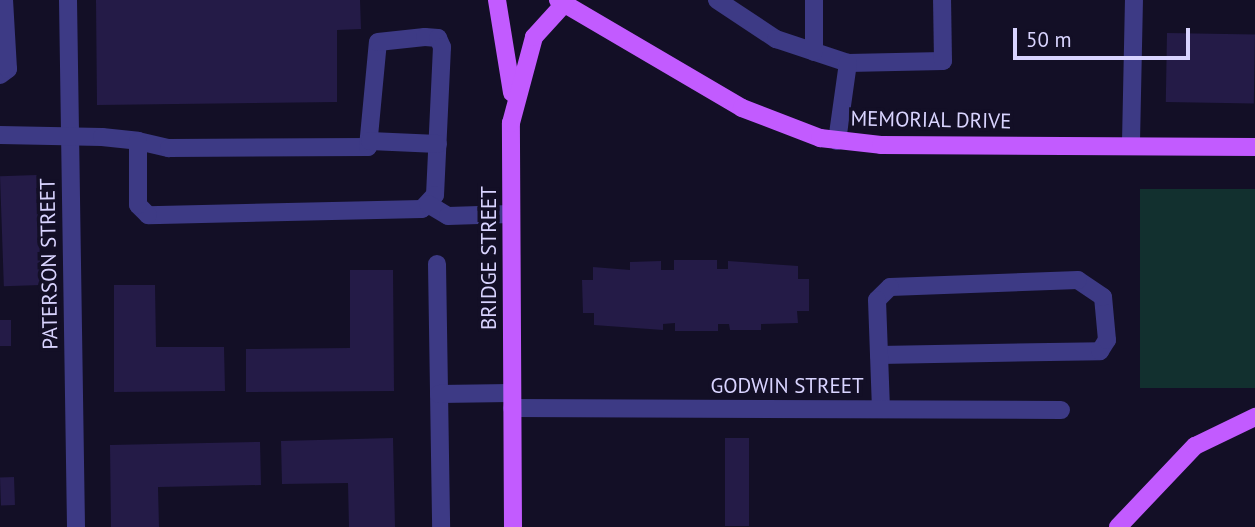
<!DOCTYPE html>
<html>
<head>
<meta charset="utf-8">
<style>
	body { margin:0 }
	#map { position:relative; width:1255px; height:527px; overflow:hidden; background:#130f26; font-family:"PT Sans",sans-serif }
	div>[style] { position:absolute }
	[style*='--x'] { left:calc(var(--x)*1px); top:calc(var(--y)*1px); width:calc(var(--w)*1px); rotate:calc(var(--a)*1deg) }
	.green>* { inset:0; background:#12302f; transform-origin:0 0 }
	.building>* { inset:0; background:#241b47; transform-origin:0 0 }
	.minor>* { height:18px; margin:-9px; padding:0 9px; transform-origin:9px; border-radius:9px; background:#3d3a85 }
	.major>* { height:18px; margin:-9px; padding:0 9px; transform-origin:9px; border-radius:9px; background:#c25bff }
	span { translate:-50% -50%; white-space:nowrap; text-align:center; line-height:1.15; -webkit-text-stroke:7px #130f26; paint-order:stroke }
	.street-label { font-size:21px; color:#d9d4ff }
	.scale { position:absolute; left:1013px; top:28px; width:177px; height:32px; box-sizing:border-box; border:4px solid #d9d4ff; border-top:0; padding-left:9px; font-size:21px; line-height:24px; white-space:nowrap; color:#d9d4ff; -webkit-text-stroke:5px #130f26; paint-order:stroke }
</style>
</head>
<body>
<div id="map">
	<div class="green">
		<i style="left:1140px;top:189px;width:115px;height:199px"></i>
	</div>
	<div class="building">
		<i style="clip-path:polygon(96px 0,360px 0,361px 29px,337px 30px,337px 102px,97px 105px)"></i>
		<i style="left:1167px;top:33px;width:88px;height:69px;rotate:1deg"></i>
		<i style="left:37px;top:175px;width:110px;height:37px;rotate:88deg"></i>
		<i style="clip-path:polygon(674px 260px,717px 260px,717px 269px,728px 269px,728px 261px,798px 266px,798px 279px,809px 279px,809px 311px,797px 311px,798px 323px,761px 324px,761px 330px,730px 330px,729px 324px,718px 324px,718px 331px,675px 331px,675px 323px,663px 324px,663px 330px,594px 325px,594px 313px,583px 313px,582px 280px,593px 280px,593px 267px,630px 270px,630px 262px,661px 261px,661px 270px,674px 270px)"></i>
		<i style="clip-path:polygon(350px 270px,393px 270px,394px 391px,246px 392px,246px 349px,350px 348px)"></i>
		<i style="clip-path:polygon(114px 285px,155px 285px,156px 347px,224px 347px,225px 391px,114px 392px)"></i>
		<i style="left:0;top:320px;width:11px;height:26px"></i>
		<i style="clip-path:polygon(393px 438px,395px 527px,349px 527px,348px 483px,282px 484px,281px 441px)"></i>
		<i style="left:725px;top:438px;width:24px;height:88px"></i>
		<i style="clip-path:polygon(260px 442px,261px 485px,158px 487px,159px 527px,111px 527px,110px 445px)"></i>
		<i style="left:14px;top:477px;width:28px;height:14px;rotate:88deg"></i>
	</div>
	<div class="minor">
		<i style="--x:68;--y:0;--w:527;--a:89.13"></i>
		<i style="--x:717;--y:0;--w:71;--a:33.5"></i>
		<i style="--x:776;--y:39;--w:76;--a:18.4"></i>
		<i style="--x:848;--y:63;--w:95;--a:-1.2"></i>
		<i style="--x:943;--y:61;--w:61;--a:-90.9"></i>
		<i style="--x:814;--y:0;--w:52;--a:90"></i>
		<i style="--x:0;--y:75;--w:10;--a:-37"></i>
		<i style="--x:8;--y:69;--w:69;--a:-93.3"></i>
		<i style="--x:0;--y:135;--w:102;--a:1.1"></i>
		<i style="--x:102;--y:137;--w:36;--a:6"></i>
		<i style="--x:138;--y:141;--w:32;--a:13"></i>
		<i style="--x:169;--y:148;--w:199;--a:-0.3"></i>
		<i style="--x:368;--y:147;--w:105;--a:-84.6"></i>
		<i style="--x:378;--y:42;--w:47;--a:-6.1"></i>
		<i style="--x:425;--y:37;--w:13;--a:4"></i>
		<i style="--x:438;--y:38;--w:10;--a:66"></i>
		<i style="--x:442;--y:47;--w:148;--a:92.7"></i>
		<i style="--x:435;--y:195;--w:19;--a:133"></i>
		<i style="--x:422;--y:209;--w:274;--a:178.7"></i>
		<i style="--x:148;--y:215;--w:14;--a:-135"></i>
		<i style="--x:138;--y:205;--w:64;--a:-90"></i>
		<i style="--x:370;--y:141;--w:68;--a:2.5"></i>
		<i style="--x:837;--y:141;--w:79;--a:-82"></i>
		<i style="--x:1131;--y:142;--w:142;--a:-88.8"></i>
		<i style="--x:428;--y:204;--w:23;--a:31"></i>
		<i style="--x:448;--y:216;--w:63;--a:-1.8"></i>
		<i style="--x:437;--y:264;--w:263;--a:89.1"></i>
		<i style="--x:879;--y:355;--w:221;--a:-1"></i>
		<i style="--x:1100;--y:351;--w:13;--a:-58"></i>
		<i style="--x:1107;--y:340;--w:43;--a:-95.3"></i>
		<i style="--x:1103;--y:297;--w:30;--a:-146"></i>
		<i style="--x:1078;--y:280;--w:188;--a:177.9"></i>
		<i style="--x:890;--y:287;--w:18;--a:135"></i>
		<i style="--x:877;--y:300;--w:109;--a:87.9"></i>
		<i style="--x:439;--y:394;--w:73;--a:-0.8"></i>
		<i style="--x:512;--y:408;--w:549;--a:0.21"></i>
	</div>
	<div class="major">
		<i style="--x:497;--y:0;--w:94;--a:80.8"></i>
		<i style="--x:558;--y:0;--w:213;--a:30.4"></i>
		<i style="--x:742;--y:108;--w:84;--a:21"></i>
		<i style="--x:820;--y:138;--w:61;--a:6.5"></i>
		<i style="--x:881;--y:145;--w:374;--a:0.3"></i>
		<i style="--x:513;--y:527;--w:404;--a:-90.3"></i>
		<i style="--x:511;--y:123;--w:89;--a:-75"></i>
		<i style="--x:534;--y:37;--w:45;--a:-47.7"></i>
		<i style="--x:1118;--y:527;--w:112;--a:-46.5"></i>
		<i style="--x:1195;--y:446;--w:67;--a:-25.8"></i>
	</div>
	<div class="street-label">
		<span style="left:931px;top:120px;rotate:1deg">MEMORIAL DRIVE</span>
		<span style="left:489px;top:258px;rotate:-90deg">BRIDGE STREET</span>
		<span style="left:49px;top:264px;rotate:-91deg">PATERSON STREET</span>
		<span style="left:787px;top:386px">GODWIN STREET</span>
	</div>
	<div class="scale">50 m</div>
</div>
</body>
</html>
